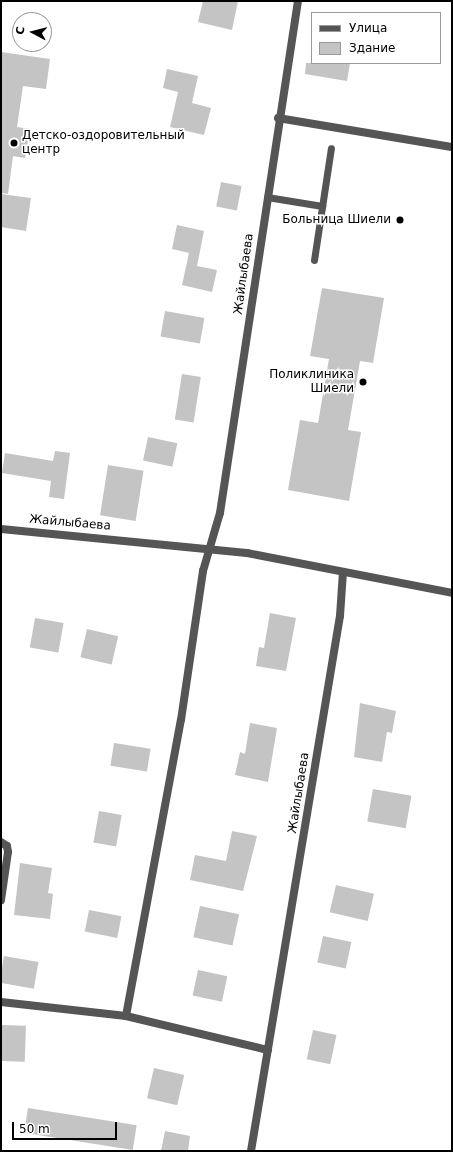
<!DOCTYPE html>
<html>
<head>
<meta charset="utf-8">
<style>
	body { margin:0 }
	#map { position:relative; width:453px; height:1152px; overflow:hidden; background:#fff; font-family:"DejaVu Sans",sans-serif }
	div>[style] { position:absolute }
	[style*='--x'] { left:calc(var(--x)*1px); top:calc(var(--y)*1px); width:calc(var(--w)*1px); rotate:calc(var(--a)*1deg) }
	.building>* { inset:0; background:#c4c4c4; transform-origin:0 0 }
	.lane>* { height:7px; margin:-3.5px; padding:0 3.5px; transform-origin:3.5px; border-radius:3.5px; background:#555 }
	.street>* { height:8px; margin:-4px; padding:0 4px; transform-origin:4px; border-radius:4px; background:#555 }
	.dots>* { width:11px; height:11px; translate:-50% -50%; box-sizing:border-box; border:2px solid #fff; border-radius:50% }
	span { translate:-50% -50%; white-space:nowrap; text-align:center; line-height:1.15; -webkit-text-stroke:3px #fff; paint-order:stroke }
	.poi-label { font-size:12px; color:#000 }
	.left { translate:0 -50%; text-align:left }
	.right { translate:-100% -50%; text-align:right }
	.street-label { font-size:12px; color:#000 }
	.frame { position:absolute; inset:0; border:2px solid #000; pointer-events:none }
	.legend { position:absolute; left:311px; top:12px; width:130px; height:52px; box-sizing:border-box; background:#fff; border:1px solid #999; margin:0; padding:5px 7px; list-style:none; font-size:12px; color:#000 }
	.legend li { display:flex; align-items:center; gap:8px; height:20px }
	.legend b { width:20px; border:1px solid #999 }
	.north { position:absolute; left:12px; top:12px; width:40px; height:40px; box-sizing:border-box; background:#fff; border:1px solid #999; border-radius:50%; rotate:277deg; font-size:11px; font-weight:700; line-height:16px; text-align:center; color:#000 }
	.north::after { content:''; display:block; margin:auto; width:14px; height:18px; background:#000; clip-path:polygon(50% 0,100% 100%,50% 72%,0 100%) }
	.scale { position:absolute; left:12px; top:1122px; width:105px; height:18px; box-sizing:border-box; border:2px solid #000; border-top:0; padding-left:5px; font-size:12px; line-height:14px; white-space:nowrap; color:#000; -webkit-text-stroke:3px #fff; paint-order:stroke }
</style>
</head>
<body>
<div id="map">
	<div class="building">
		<i style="clip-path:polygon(203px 1px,238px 1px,232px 30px,198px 22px)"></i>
		<i style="clip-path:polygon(1px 52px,50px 59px,46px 89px,23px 86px,17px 127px,30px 129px,25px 158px,13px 156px,8px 194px,1px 193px)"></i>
		<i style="clip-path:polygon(306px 63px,350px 63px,347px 81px,305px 74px)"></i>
		<i style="clip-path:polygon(167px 69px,198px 76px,192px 103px,211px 108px,204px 135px,170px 127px,178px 92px,163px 88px)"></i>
		<i style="left:221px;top:182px;width:21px;height:25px;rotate:11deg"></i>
		<i style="clip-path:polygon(1px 194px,31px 198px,26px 231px,1px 227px)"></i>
		<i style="clip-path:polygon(177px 225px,204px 231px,197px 266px,217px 270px,212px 292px,182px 285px,189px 253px,172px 249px)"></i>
		<i style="clip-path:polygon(322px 288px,384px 298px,373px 363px,360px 361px,348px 430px,361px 432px,349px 501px,288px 490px,300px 420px,318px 423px,329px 359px,310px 356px)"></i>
		<i style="left:165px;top:311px;width:40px;height:26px;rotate:10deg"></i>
		<i style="left:182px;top:374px;width:19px;height:46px;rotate:9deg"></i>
		<i style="left:148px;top:437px;width:30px;height:24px;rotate:12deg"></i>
		<i style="clip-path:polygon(55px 451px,70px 453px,64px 499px,49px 497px,51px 481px,2px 473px,5px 453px,53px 461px)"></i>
		<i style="left:108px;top:465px;width:36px;height:51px;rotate:9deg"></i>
		<i style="clip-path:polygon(270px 613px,296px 618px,286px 671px,256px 666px,259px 647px,264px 648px)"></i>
		<i style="left:35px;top:618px;width:29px;height:30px;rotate:10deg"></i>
		<i style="left:87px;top:629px;width:32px;height:29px;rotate:13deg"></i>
		<i style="clip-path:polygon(360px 703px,396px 711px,392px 733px,387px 732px,382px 762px,354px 757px)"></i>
		<i style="clip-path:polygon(250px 723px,277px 728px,268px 782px,235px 775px,240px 752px,245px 754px)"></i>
		<i style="left:114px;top:743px;width:37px;height:23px;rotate:9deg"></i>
		<i style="left:373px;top:789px;width:39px;height:33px;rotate:10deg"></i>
		<i style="left:99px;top:811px;width:23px;height:32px;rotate:10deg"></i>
		<i style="clip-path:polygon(232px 831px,257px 836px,243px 891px,190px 880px,195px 855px,226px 861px)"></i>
		<i style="clip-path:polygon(20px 863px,52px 868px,48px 893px,53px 894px,50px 919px,14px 915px)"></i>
		<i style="left:336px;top:885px;width:39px;height:28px;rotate:13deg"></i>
		<i style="left:200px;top:906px;width:40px;height:32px;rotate:12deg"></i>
		<i style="left:89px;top:910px;width:33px;height:22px;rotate:11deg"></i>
		<i style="left:323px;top:936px;width:29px;height:27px;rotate:12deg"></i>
		<i style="left:4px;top:956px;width:35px;height:27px;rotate:10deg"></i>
		<i style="left:198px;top:970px;width:30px;height:26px;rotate:12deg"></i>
		<i style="left:1px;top:1025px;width:25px;height:36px;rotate:2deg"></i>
		<i style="left:313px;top:1030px;width:24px;height:30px;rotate:12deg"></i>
		<i style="left:154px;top:1068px;width:31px;height:31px;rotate:13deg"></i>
		<i style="left:28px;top:1108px;width:110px;height:25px;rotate:9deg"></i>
		<i style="clip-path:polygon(165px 1131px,190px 1136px,188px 1151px,161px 1151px)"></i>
	</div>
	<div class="lane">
		<i style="--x:267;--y:197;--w:56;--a:9.3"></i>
		<i style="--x:314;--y:260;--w:113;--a:-81.4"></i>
	</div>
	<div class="street">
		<i style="--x:278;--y:118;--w:176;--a:9.5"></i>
		<i style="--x:1;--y:529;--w:247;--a:5.6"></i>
		<i style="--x:247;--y:553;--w:209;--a:11"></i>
		<i style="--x:1;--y:842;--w:7;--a:34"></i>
		<i style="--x:7;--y:846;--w:6;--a:81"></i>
		<i style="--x:8;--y:852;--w:49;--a:98.3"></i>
		<i style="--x:1;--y:1002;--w:126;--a:6.4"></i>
		<i style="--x:126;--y:1016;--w:146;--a:13.5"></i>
		<i style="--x:126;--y:1016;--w:301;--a:-79.5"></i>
		<i style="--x:181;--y:720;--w:151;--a:-81.6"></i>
		<i style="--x:203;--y:571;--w:60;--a:-73.7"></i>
		<i style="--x:220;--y:513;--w:518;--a:-81.34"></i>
		<i style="--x:251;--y:1151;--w:542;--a:-80.56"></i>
		<i style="--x:340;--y:616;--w:44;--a:-86.1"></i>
	</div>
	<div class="dots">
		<i style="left:14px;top:143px;background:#000"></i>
		<i style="left:400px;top:220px;background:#000"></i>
		<i style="left:363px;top:382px;background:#000"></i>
	</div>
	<div class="poi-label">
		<span class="left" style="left:22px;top:143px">Детско-оздоровительный<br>центр</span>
		<span class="right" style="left:391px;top:220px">Больница Шиели</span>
		<span class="right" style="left:354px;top:382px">Поликлиника<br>Шиели</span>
	</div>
	<div class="street-label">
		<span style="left:244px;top:274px;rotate:-82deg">Жайлыбаева</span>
		<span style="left:70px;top:523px;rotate:5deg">Жайлыбаева</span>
		<span style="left:299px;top:793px;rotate:-81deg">Жайлыбаева</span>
	</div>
	<div class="frame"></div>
	<ul class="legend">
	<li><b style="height:5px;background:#555"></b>Улица</li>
	<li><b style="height:11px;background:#c4c4c4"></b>Здание</li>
	</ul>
	<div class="north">С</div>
	<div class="scale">50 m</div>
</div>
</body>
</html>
